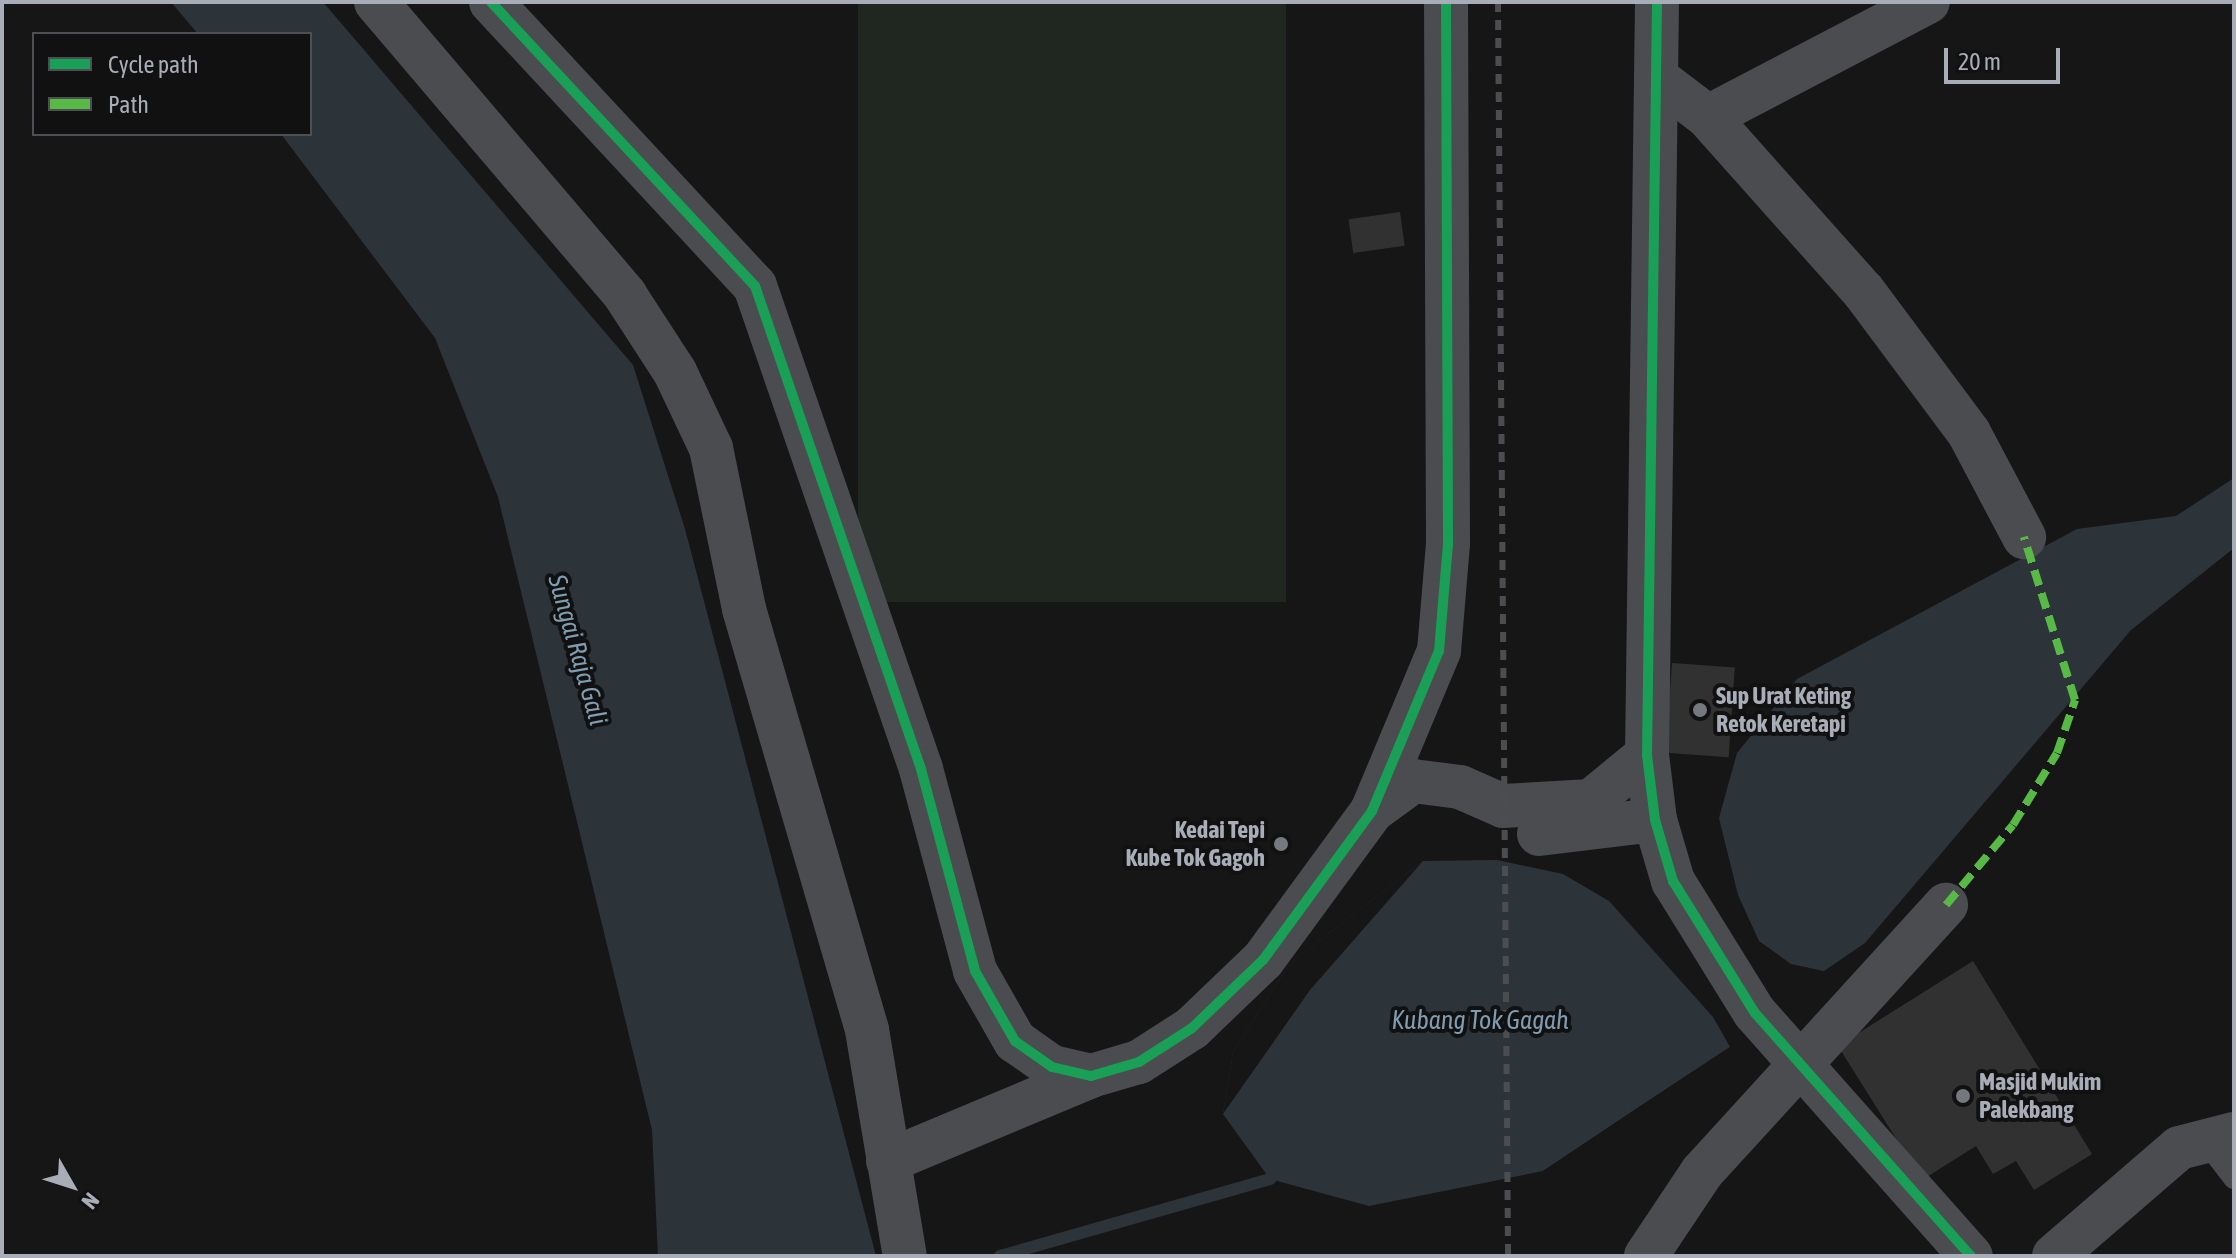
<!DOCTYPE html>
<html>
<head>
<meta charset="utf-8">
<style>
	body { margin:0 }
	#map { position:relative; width:2236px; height:1258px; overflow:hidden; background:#161617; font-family:"Asap Condensed",sans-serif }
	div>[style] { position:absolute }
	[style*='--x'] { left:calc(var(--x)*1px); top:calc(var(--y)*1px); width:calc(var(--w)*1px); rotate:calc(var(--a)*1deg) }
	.green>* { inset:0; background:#202721; transform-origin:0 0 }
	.water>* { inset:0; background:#2c343a }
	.pier>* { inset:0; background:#161617 }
	.stream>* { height:12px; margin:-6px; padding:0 6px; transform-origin:6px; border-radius:6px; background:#2c343a }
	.building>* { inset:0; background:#313132; transform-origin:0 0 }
	.lane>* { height:22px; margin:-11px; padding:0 11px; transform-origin:11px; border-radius:11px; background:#4b4c4f }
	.street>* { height:44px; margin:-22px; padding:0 22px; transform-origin:22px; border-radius:22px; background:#4b4c4f }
	.rail>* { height:6px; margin-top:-3px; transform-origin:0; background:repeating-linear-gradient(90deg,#4c4d50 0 10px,transparent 0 18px) }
	.quiet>* { height:8px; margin-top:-4px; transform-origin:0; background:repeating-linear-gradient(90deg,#58b947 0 16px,transparent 0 24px) }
	.cycleway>* { height:10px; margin:-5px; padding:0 5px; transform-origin:5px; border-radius:5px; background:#1a9f57 }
	.dots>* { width:22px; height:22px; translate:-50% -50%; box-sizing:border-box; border:4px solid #111112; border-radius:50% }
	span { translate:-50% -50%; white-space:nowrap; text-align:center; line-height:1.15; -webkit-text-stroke:8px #111112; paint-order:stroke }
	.poi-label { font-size:24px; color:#a8adb7; font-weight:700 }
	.left { translate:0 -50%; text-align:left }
	.right { translate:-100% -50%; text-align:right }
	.water-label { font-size:26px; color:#809cb1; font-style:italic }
	.frame { position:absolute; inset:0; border:4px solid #a8adb7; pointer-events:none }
	.legend { position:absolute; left:32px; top:32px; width:280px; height:104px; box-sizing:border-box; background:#111112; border:2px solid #4d4f54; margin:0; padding:10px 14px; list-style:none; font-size:24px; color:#a8adb7 }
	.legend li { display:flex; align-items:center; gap:16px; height:40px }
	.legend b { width:40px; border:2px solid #4d4f54 }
	.north { position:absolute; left:32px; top:1146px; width:80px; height:80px; -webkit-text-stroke:6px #111112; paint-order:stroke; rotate:129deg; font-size:22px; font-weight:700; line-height:32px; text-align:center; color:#a8adb7 }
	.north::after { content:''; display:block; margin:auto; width:28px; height:36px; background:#a8adb7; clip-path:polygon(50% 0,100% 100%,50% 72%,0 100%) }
	.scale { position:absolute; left:1944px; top:48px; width:116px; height:36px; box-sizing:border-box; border:4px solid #a8adb7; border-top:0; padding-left:10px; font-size:24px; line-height:28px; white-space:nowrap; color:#a8adb7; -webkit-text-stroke:6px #111112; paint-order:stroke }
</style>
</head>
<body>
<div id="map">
	<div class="green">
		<i style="left:858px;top:2px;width:428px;height:600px"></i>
	</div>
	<div class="water">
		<i style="clip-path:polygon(171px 2px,323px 2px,633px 365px,685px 529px,876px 1256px,658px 1256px,652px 1130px,498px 497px,435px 338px,281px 134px,310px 134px,310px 34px,198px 34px)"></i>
		<i style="clip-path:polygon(2234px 478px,2234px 548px,2131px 630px,1865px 943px,1824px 971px,1791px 964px,1759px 941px,1738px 895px,1719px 818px,1737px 753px,1797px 679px,2077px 529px,2176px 516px)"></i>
		<i style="clip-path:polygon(1497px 860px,1563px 874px,1609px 901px,1713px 1017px,1730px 1047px,1543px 1171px,1369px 1206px,1270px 1179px,1223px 1114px,1233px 1052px,1290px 963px,1423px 861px)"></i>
	</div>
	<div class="pier">
		<i style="clip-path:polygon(1423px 861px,1310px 990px,1223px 1114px,1233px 1052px,1290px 963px)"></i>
		<i style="clip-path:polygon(1730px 1047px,1557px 1167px,1543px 1171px,1634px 1110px)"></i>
	</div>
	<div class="stream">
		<i style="--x:1000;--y:1256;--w:281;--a:-15.9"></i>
	</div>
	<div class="building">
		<i style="left:1400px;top:212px;width:34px;height:52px;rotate:82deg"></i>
		<i style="left:1672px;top:663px;width:63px;height:90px;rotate:4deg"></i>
		<i style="clip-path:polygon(1973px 961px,2092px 1154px,2034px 1190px,2016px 1161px,1993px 1174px,1976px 1146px,1922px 1180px,1838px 1046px)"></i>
	</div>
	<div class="lane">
		<i style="--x:2205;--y:1140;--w:48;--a:52.7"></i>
	</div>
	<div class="street">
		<i style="--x:376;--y:2;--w:385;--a:49.6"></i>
		<i style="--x:625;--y:295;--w:92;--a:57"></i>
		<i style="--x:675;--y:372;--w:84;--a:64.7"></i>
		<i style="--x:711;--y:448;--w:164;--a:78.4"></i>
		<i style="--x:744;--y:609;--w:439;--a:73.7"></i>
		<i style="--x:867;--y:1030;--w:229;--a:80.5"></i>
		<i style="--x:491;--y:2;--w:388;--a:47.1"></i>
		<i style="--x:755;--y:286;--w:511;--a:71.03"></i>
		<i style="--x:921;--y:769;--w:209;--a:75"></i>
		<i style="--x:975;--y:971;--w:81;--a:60.3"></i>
		<i style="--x:1015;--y:1041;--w:45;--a:35.1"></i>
		<i style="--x:1052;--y:1067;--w:40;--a:13"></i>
		<i style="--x:1091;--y:1076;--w:50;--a:-16.3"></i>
		<i style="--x:1139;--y:1062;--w:63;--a:-32.7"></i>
		<i style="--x:1192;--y:1028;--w:98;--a:-43.8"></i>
		<i style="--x:1263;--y:960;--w:185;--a:-53.8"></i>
		<i style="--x:1372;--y:811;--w:173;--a:-67.3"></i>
		<i style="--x:1439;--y:651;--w:107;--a:-85.2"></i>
		<i style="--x:1448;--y:544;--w:542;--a:-90.21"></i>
		<i style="--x:1657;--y:2;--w:753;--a:90.76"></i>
		<i style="--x:1647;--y:755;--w:65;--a:83"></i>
		<i style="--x:1655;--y:820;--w:64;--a:73.6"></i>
		<i style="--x:1673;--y:881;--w:155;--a:58.2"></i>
		<i style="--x:1755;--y:1013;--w:325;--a:48.4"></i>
		<i style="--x:1658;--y:79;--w:63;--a:37.2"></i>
		<i style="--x:1708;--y:117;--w:234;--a:48.3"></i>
		<i style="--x:1864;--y:292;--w:176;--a:53.3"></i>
		<i style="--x:1969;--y:433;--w:118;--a:62.1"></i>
		<i style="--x:1708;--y:117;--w:248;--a:-27.6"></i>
		<i style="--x:1372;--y:811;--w:51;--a:-36.2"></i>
		<i style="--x:1413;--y:781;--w:47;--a:7.3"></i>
		<i style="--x:1460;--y:787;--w:47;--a:23.8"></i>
		<i style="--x:1503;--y:806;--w:88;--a:-3.3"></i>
		<i style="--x:1591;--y:801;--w:72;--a:-39.4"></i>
		<i style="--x:1539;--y:834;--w:117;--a:-6.9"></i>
		<i style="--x:888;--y:1161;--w:220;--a:-22.7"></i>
		<i style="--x:1646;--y:1256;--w:101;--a:-56.3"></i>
		<i style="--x:1702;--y:1172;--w:362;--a:-47.6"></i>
		<i style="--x:2054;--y:1256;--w:165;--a:-40.8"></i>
		<i style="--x:2179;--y:1148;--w:57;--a:-14.3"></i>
	</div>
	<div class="rail">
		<i style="--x:1498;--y:2;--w:1254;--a:89.54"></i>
	</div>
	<div class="quiet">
		<i style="--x:1946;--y:905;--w:104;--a:-50.1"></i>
		<i style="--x:2013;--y:825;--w:84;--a:-58.6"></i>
		<i style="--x:2057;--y:753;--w:56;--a:-71.2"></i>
		<i style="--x:2075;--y:700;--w:171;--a:-107.4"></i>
	</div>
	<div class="cycleway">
		<i style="--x:491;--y:2;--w:388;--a:47.1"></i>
		<i style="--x:755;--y:286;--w:511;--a:71.03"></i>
		<i style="--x:921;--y:769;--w:209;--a:75"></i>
		<i style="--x:975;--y:971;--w:81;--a:60.3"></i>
		<i style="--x:1015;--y:1041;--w:45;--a:35.1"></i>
		<i style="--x:1052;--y:1067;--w:40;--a:13"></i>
		<i style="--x:1091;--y:1076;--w:50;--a:-16.3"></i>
		<i style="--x:1139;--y:1062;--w:63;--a:-32.7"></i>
		<i style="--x:1192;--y:1028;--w:98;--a:-43.8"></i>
		<i style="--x:1263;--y:960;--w:185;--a:-53.8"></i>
		<i style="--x:1372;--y:811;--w:173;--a:-67.3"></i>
		<i style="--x:1439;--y:651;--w:107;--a:-85.2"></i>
		<i style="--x:1448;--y:544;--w:542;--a:-90.21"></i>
		<i style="--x:1657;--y:2;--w:753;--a:90.76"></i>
		<i style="--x:1647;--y:755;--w:65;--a:83"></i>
		<i style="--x:1655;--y:820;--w:64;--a:73.6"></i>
		<i style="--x:1673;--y:881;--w:155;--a:58.2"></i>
		<i style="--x:1755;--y:1013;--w:325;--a:48.4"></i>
	</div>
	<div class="dots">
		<i style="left:1700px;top:710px;background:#75787f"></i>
		<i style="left:1281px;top:844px;background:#75787f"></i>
		<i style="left:1963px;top:1096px;background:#75787f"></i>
	</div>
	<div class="poi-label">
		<span class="left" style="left:1716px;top:710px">Sup Urat Keting<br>Retok Keretapi</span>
		<span class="right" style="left:1265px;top:844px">Kedai Tepi<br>Kube Tok Gagoh</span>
		<span class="left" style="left:1979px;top:1096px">Masjid Mukim<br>Palekbang</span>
	</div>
	<div class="water-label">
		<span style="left:577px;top:650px;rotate:74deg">Sungai Raja Gali</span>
		<span style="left:1480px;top:1021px">Kubang Tok Gagah</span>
	</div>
	<div class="frame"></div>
	<ul class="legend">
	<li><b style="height:10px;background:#1a9f57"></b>Cycle path</li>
	<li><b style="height:10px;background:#58b947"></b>Path</li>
	</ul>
	<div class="north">N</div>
	<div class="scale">20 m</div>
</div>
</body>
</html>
